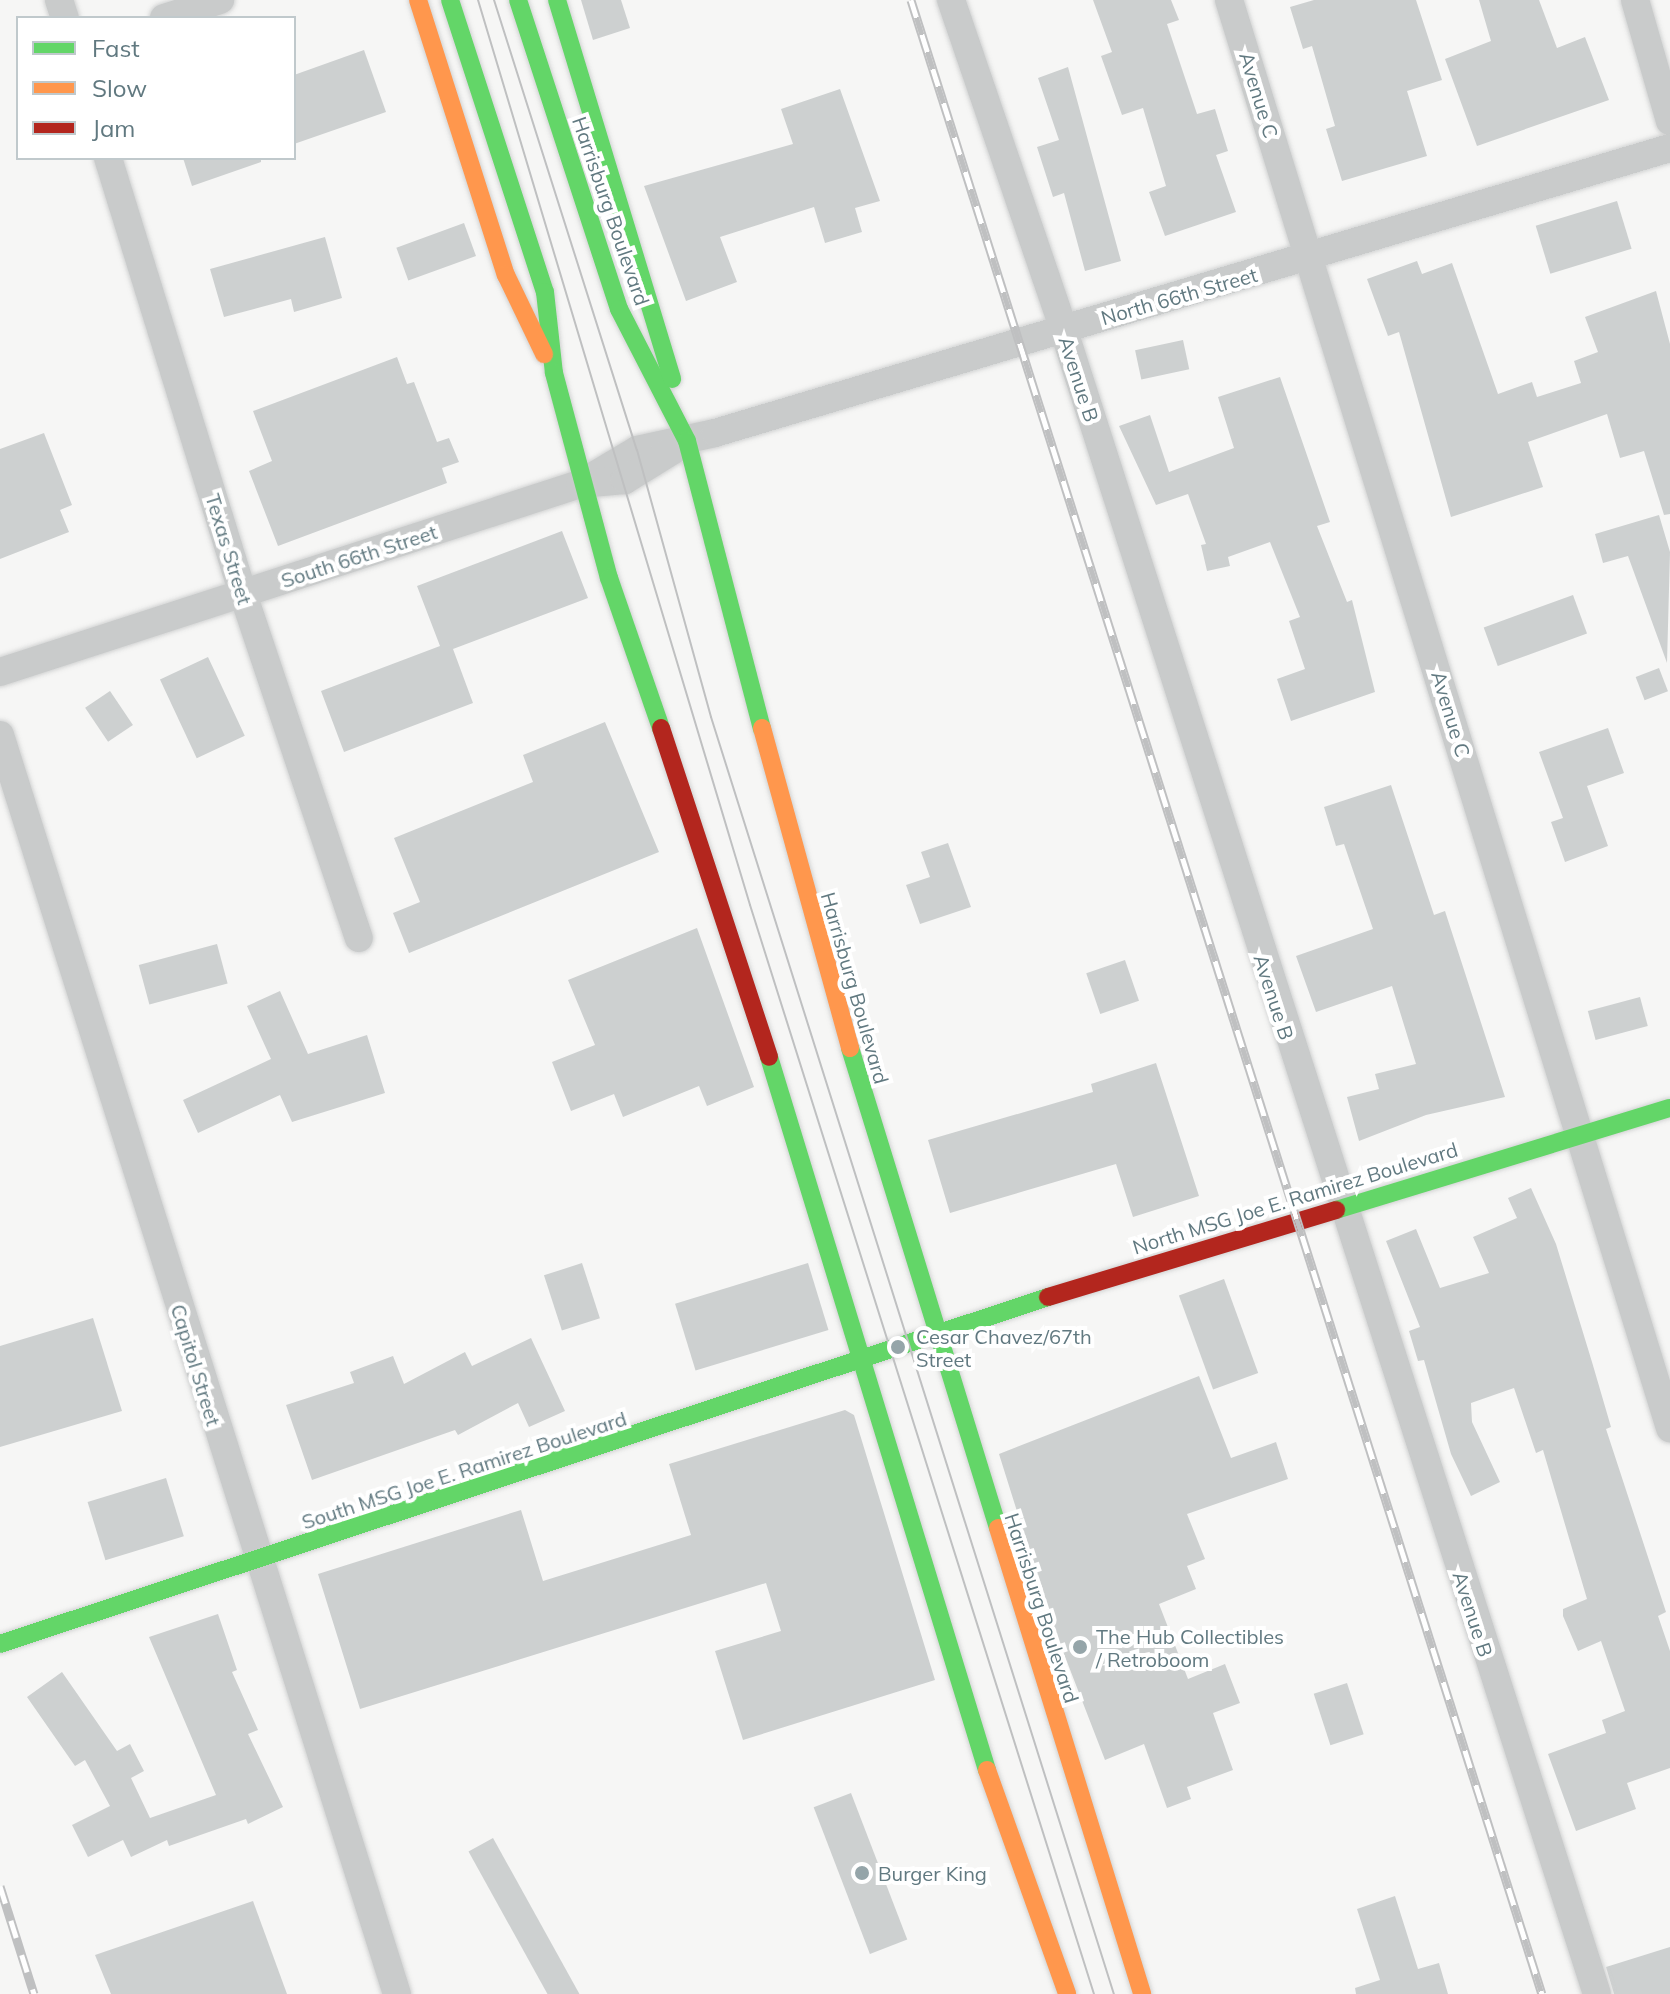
<!DOCTYPE html>
<html>
<head>
<meta charset="utf-8">
<style>
	body { margin:0 }
	#map { position:relative; width:1670px; height:1994px; overflow:hidden; background:#f6f6f5; font-family:Mulish,sans-serif }
	div>[style] { position:absolute }
	[style*='--x'] { left:calc(var(--x)*1px); top:calc(var(--y)*1px); width:calc(var(--w)*1px); rotate:calc(var(--a)*1deg) }
	.building>* { inset:0; background:#cdd0d0; transform-origin:0 0 }
	.roads { filter:drop-shadow(0 0 2px #d2d3d3) drop-shadow(0 0 2px #d2d3d3) }
	.street>* { height:28px; margin:-14px; padding:0 14px; transform-origin:14px; border-radius:14px; background:#c9cbcb }
	.fast>* { height:18px; margin:-9px; padding:0 9px; transform-origin:9px; border-radius:9px; background:#63d668 }
	.slow>* { height:18px; margin:-9px; padding:0 9px; transform-origin:9px; border-radius:9px; background:#ff974d }
	.jam>* { height:18px; margin:-9px; padding:0 9px; transform-origin:9px; border-radius:9px; background:#b3261e }
	.tram>* { height:2px; margin:-1px; padding:0 1px; transform-origin:1px; border-radius:1px; background:#bfc0c1 }
	.rail>* { height:9px; margin-top:-4.5px; transform-origin:0; background:repeating-linear-gradient(90deg,#fff 0 18px,#bfc0c1 0 36px); box-sizing:border-box; border-block:2px solid #bfc0c1 }
	.dots>* { width:22px; height:22px; translate:-50% -50%; box-sizing:border-box; border:4px solid #fff; border-radius:50% }
	span { translate:-50% -50%; white-space:nowrap; text-align:center; line-height:1.15; -webkit-text-stroke:8px #fff; paint-order:stroke }
	.street-label { font-size:20px; color:#617980 }
	.poi-label { font-size:20px; color:#617980 }
	.left { translate:0 -50%; text-align:left }
	.legend { position:absolute; left:16px; top:16px; width:280px; height:144px; box-sizing:border-box; background:#fff; border:2px solid #c0c9cc; margin:0; padding:10px 14px; list-style:none; font-size:24px; color:#617980 }
	.legend li { display:flex; align-items:center; gap:16px; height:40px }
	.legend b { width:40px; border:2px solid #c0c9cc }
</style>
</head>
<body>
<div id="map">
	<div class="building">
		<i style="clip-path:polygon(581px 0,621px 0,630px 28px,593px 40px)"></i>
		<i style="clip-path:polygon(1093px 0,1171px 0,1179px 20px,1167px 24px,1197px 114px,1215px 109px,1228px 151px,1216px 155px,1236px 212px,1165px 236px,1149px 192px,1166px 186px,1143px 108px,1122px 115px,1101px 56px,1112px 52px)"></i>
		<i style="clip-path:polygon(1314px 0,1416px 0,1442px 80px,1407px 91px,1427px 156px,1342px 181px,1326px 129px,1335px 126px,1312px 46px,1303px 49px,1290px 7px)"></i>
		<i style="clip-path:polygon(1479px 0,1539px 0,1557px 48px,1585px 37px,1609px 100px,1477px 146px,1445px 59px,1491px 41px)"></i>
		<i style="clip-path:polygon(364px 50px,386px 112px,294px 144px,294px 75px)"></i>
		<i style="clip-path:polygon(1068px 67px,1121px 261px,1085px 271px,1064px 193px,1053px 197px,1037px 147px,1059px 140px,1038px 78px)"></i>
		<i style="clip-path:polygon(840px 89px,880px 201px,855px 208px,862px 232px,825px 243px,814px 207px,720px 237px,737px 282px,686px 301px,644px 186px,793px 144px,781px 109px)"></i>
		<i style="clip-path:polygon(183px 158px,261px 158px,261px 162px,192px 186px)"></i>
		<i style="left:1617px;top:201px;width:50px;height:85px;rotate:73deg"></i>
		<i style="left:464px;top:223px;width:35px;height:72px;rotate:70deg"></i>
		<i style="clip-path:polygon(325px 237px,342px 298px,294px 312px,291px 299px,224px 317px,210px 269px)"></i>
		<i style="clip-path:polygon(1417px 261px,1422px 274px,1452px 263px,1498px 394px,1532px 382px,1537px 397px,1581px 383px,1574px 361px,1598px 352px,1585px 317px,1656px 291px,1670px 344px,1670px 514px,1664px 515px,1644px 451px,1620px 458px,1607px 414px,1528px 442px,1543px 487px,1451px 517px,1399px 332px,1388px 336px,1367px 279px)"></i>
		<i style="left:1183px;top:340px;width:30px;height:49px;rotate:78deg"></i>
		<i style="clip-path:polygon(397px 357px,407px 384px,414px 382px,437px 442px,449px 438px,459px 462px,442px 468px,447px 483px,278px 546px,249px 471px,272px 461px,253px 411px)"></i>
		<i style="clip-path:polygon(1280px 377px,1330px 522px,1317px 526px,1347px 602px,1352px 600px,1375px 692px,1291px 721px,1277px 679px,1305px 669px,1289px 621px,1300px 617px,1270px 542px,1228px 557px,1230px 566px,1207px 571px,1201px 545px,1206px 544px,1188px 494px,1156px 505px,1119px 426px,1150px 415px,1169px 472px,1234px 448px,1218px 397px)"></i>
		<i style="clip-path:polygon(44px 433px,72px 505px,60px 510px,69px 532px,0 559px,0 449px)"></i>
		<i style="clip-path:polygon(1659px 515px,1670px 552px,1667px 663px,1628px 556px,1603px 563px,1595px 534px)"></i>
		<i style="clip-path:polygon(562px 531px,588px 598px,453px 649px,473px 703px,344px 752px,321px 691px,440px 646px,417px 586px)"></i>
		<i style="left:1573px;top:595px;width:41px;height:95px;rotate:70deg"></i>
		<i style="left:208px;top:657px;width:87px;height:53px;rotate:65deg"></i>
		<i style="left:1659px;top:668px;width:25px;height:25px;rotate:69deg"></i>
		<i style="left:110px;top:691px;width:41px;height:30px;rotate:56deg"></i>
		<i style="clip-path:polygon(605px 722px,659px 852px,409px 953px,393px 913px,420px 902px,394px 838px,533px 782px,523px 755px)"></i>
		<i style="clip-path:polygon(1608px 728px,1624px 773px,1587px 786px,1608px 846px,1565px 862px,1551px 822px,1563px 818px,1539px 752px)"></i>
		<i style="clip-path:polygon(1391px 785px,1434px 915px,1445px 911px,1505px 1097px,1426px 1115px,1359px 1141px,1347px 1097px,1379px 1089px,1375px 1074px,1416px 1064px,1392px 986px,1316px 1012px,1296px 956px,1373px 929px,1344px 844px,1336px 846px,1324px 807px)"></i>
		<i style="clip-path:polygon(948px 843px,971px 907px,920px 924px,906px 885px,930px 877px,921px 852px)"></i>
		<i style="clip-path:polygon(697px 928px,754px 1087px,707px 1106px,699px 1086px,623px 1117px,614px 1094px,571px 1111px,552px 1062px,595px 1045px,568px 980px)"></i>
		<i style="left:217px;top:944px;width:41px;height:81px;rotate:75deg"></i>
		<i style="left:1125px;top:960px;width:43px;height:41px;rotate:71deg"></i>
		<i style="clip-path:polygon(280px 991px,308px 1054px,367px 1035px,385px 1093px,292px 1122px,280px 1095px,198px 1133px,183px 1100px,271px 1059px,247px 1006px)"></i>
		<i style="left:1640px;top:997px;width:30px;height:54px;rotate:75deg"></i>
		<i style="clip-path:polygon(1156px 1063px,1199px 1196px,1133px 1217px,1116px 1164px,950px 1213px,928px 1140px,1093px 1092px,1091px 1084px)"></i>
		<i style="clip-path:polygon(1531px 1188px,1556px 1244px,1592px 1362px,1611px 1427px,1606px 1429px,1666px 1612px,1658px 1616px,1670px 1651px,1670px 1768px,1627px 1783px,1636px 1809px,1576px 1831px,1548px 1754px,1606px 1733px,1602px 1720px,1625px 1711px,1601px 1641px,1578px 1651px,1563px 1616px,1563px 1609px,1587px 1599px,1543px 1450px,1536px 1453px,1514px 1388px,1471px 1403px,1472px 1422px,1500px 1482px,1471px 1496px,1451px 1454px,1424px 1360px,1418px 1361px,1409px 1331px,1420px 1327px,1386px 1241px,1416px 1229px,1440px 1288px,1489px 1273px,1473px 1237px,1517px 1218px,1508px 1198px)"></i>
		<i style="left:582px;top:1263px;width:58px;height:40px;rotate:72deg"></i>
		<i style="left:808px;top:1263px;width:70px;height:139px;rotate:73deg"></i>
		<i style="left:1224px;top:1279px;width:100px;height:48px;rotate:70deg"></i>
		<i style="clip-path:polygon(93px 1318px,122px 1411px,0 1447px,0 1346px)"></i>
		<i style="clip-path:polygon(531px 1338px,565px 1411px,529px 1427px,518px 1403px,458px 1435px,455px 1430px,312px 1480px,286px 1405px,354px 1383px,350px 1372px,393px 1356px,404px 1384px,465px 1352px,472px 1366px)"></i>
		<i style="clip-path:polygon(1199px 1376px,1231px 1458px,1276px 1442px,1288px 1479px,1187px 1514px,1205px 1559px,1187px 1566px,1196px 1589px,1159px 1604px,1188px 1679px,1225px 1664px,1240px 1703px,1213px 1713px,1233px 1770px,1187px 1787px,1191px 1799px,1167px 1808px,1144px 1744px,1105px 1760px,1052px 1623px,999px 1454px)"></i>
		<i style="clip-path:polygon(845px 1410px,854px 1415px,935px 1680px,743px 1740px,715px 1651px,781px 1631px,766px 1583px,360px 1709px,318px 1574px,521px 1510px,543px 1581px,691px 1535px,669px 1464px)"></i>
		<i style="left:166px;top:1478px;width:61px;height:82px;rotate:73deg"></i>
		<i style="clip-path:polygon(218px 1614px,237px 1670px,232px 1672px,258px 1730px,248px 1734px,283px 1807px,248px 1824px,246px 1819px,169px 1846px,167px 1840px,131px 1857px,123px 1840px,88px 1857px,72px 1825px,110px 1806px,85px 1760px,75px 1766px,27px 1697px,62px 1672px,117px 1751px,130px 1744px,144px 1771px,131px 1778px,150px 1818px,216px 1795px,149px 1637px)"></i>
		<i style="left:1347px;top:1683px;width:54px;height:35px;rotate:72deg"></i>
		<i style="left:851px;top:1793px;width:157px;height:40px;rotate:69deg"></i>
		<i style="left:493px;top:1838px;width:179px;height:28px;rotate:61deg"></i>
		<i style="clip-path:polygon(1395px 1896px,1418px 1969px,1439px 1963px,1448px 1994px,1356px 1994px,1355px 1988px,1380px 1980px,1357px 1909px)"></i>
		<i style="clip-path:polygon(253px 1901px,287px 1994px,111px 1994px,95px 1955px)"></i>
		<i style="clip-path:polygon(1670px 1947px,1670px 1994px,1614px 1994px,1606px 1967px)"></i>
	</div>
	<div class="roads">
		<div class="street">
			<i style="--x:59;--y:0;--w:19;--a:72"></i>
			<i style="--x:951;--y:0;--w:347;--a:71.1"></i>
			<i style="--x:1063;--y:328;--w:1749;--a:72.23"></i>
			<i style="--x:1229;--y:0;--w:1495;--a:72.84"></i>
			<i style="--x:1635;--y:0;--w:126;--a:73.9"></i>
			<i style="--x:164;--y:18;--w:59;--a:-17.8"></i>
			<i style="--x:108;--y:158;--w:456;--a:72.8"></i>
			<i style="--x:243;--y:594;--w:363;--a:71.4"></i>
			<i style="--x:580;--y:484;--w:66;--a:-30.8"></i>
			<i style="--x:637;--y:450;--w:80;--a:-12.3"></i>
			<i style="--x:715;--y:433;--w:997;--a:-16.62"></i>
			<i style="--x:0;--y:672;--w:610;--a:-17.96"></i>
			<i style="--x:580;--y:484;--w:45;--a:-5.1"></i>
			<i style="--x:625;--y:480;--w:68;--a:-31.8"></i>
			<i style="--x:0;--y:735;--w:1320;--a:72.5"></i>
		</div>
		<div class="fast">
			<i style="--x:450;--y:0;--w:307;--a:72"></i>
			<i style="--x:545;--y:292;--w:81;--a:83.7"></i>
			<i style="--x:554;--y:373;--w:212;--a:75"></i>
			<i style="--x:609;--y:578;--w:159;--a:70.9"></i>
			<i style="--x:518;--y:0;--w:325;--a:71.9"></i>
			<i style="--x:619;--y:309;--w:148;--a:62.7"></i>
			<i style="--x:687;--y:441;--w:297;--a:75.4"></i>
			<i style="--x:557;--y:0;--w:396;--a:73.1"></i>
			<i style="--x:850;--y:1048;--w:502;--a:72.86"></i>
			<i style="--x:769;--y:1057;--w:746;--a:73"></i>
			<i style="--x:1336;--y:1210;--w:349;--a:-17"></i>
			<i style="--x:0;--y:1644;--w:1104;--a:-18.32"></i>
		</div>
		<div class="slow">
			<i style="--x:418;--y:0;--w:289;--a:72.3"></i>
			<i style="--x:506;--y:275;--w:88;--a:64.3"></i>
			<i style="--x:762;--y:728;--w:332;--a:74.6"></i>
			<i style="--x:998;--y:1528;--w:488;--a:72.8"></i>
			<i style="--x:987;--y:1770;--w:238;--a:70.3"></i>
		</div>
		<div class="jam">
			<i style="--x:661;--y:728;--w:346;--a:71.8"></i>
			<i style="--x:1048;--y:1297;--w:301;--a:-16.8"></i>
		</div>
	</div>
	<div class="tram">
		<i style="--x:478;--y:0;--w:945;--a:73.27"></i>
		<i style="--x:750;--y:905;--w:1142;--a:72.47"></i>
		<i style="--x:494;--y:0;--w:472;--a:72.4"></i>
		<i style="--x:637;--y:450;--w:277;--a:74.5"></i>
		<i style="--x:711;--y:717;--w:1339;--a:72.49"></i>
	</div>
	<div class="rail">
		<i style="--x:911;--y:0;--w:2091;--a:72.44"></i>
		<i style="--x:0;--y:1886;--w:113;--a:72.5"></i>
	</div>
	<div class="dots">
		<i style="left:898px;top:1347px;background:#95a5a9"></i>
		<i style="left:1080px;top:1647px;background:#95a5a9"></i>
		<i style="left:862px;top:1873px;background:#95a5a9"></i>
	</div>
	<div class="street-label">
		<span style="left:1259px;top:95px;rotate:73deg">Avenue C</span>
		<span style="left:611px;top:211px;rotate:71deg">Harrisburg Boulevard</span>
		<span style="left:1179px;top:296px;rotate:-16deg">North 66th Street</span>
		<span style="left:1079px;top:379px;rotate:72deg">Avenue B</span>
		<span style="left:229px;top:549px;rotate:73deg">Texas Street</span>
		<span style="left:359px;top:556px;rotate:-18deg">South 66th Street</span>
		<span style="left:1451px;top:714px;rotate:73deg">Avenue C</span>
		<span style="left:855px;top:988px;rotate:74deg">Harrisburg Boulevard</span>
		<span style="left:1274px;top:997px;rotate:72deg">Avenue B</span>
		<span style="left:1295px;top:1198px;rotate:-17deg">North MSG Joe E. Ramirez Boulevard</span>
		<span style="left:196px;top:1365px;rotate:73deg">Capitol Street</span>
		<span style="left:464px;top:1470px;rotate:-18deg">South MSG Joe E. Ramirez Boulevard</span>
		<span style="left:1042px;top:1608px;rotate:72deg">Harrisburg Boulevard</span>
		<span style="left:1473px;top:1614px;rotate:72deg">Avenue B</span>
	</div>
	<div class="poi-label">
		<span class="left" style="left:916px;top:1348px">Cesar Chavez/67th<br>Street</span>
		<span class="left" style="left:1096px;top:1648px">The Hub Collectibles<br>/ Retroboom</span>
		<span class="left" style="left:878px;top:1873px">Burger King</span>
	</div>
	<ul class="legend">
	<li><b style="height:10px;background:#63d668"></b>Fast</li>
	<li><b style="height:10px;background:#ff974d"></b>Slow</li>
	<li><b style="height:10px;background:#b3261e"></b>Jam</li>
	</ul>
</div>
</body>
</html>
